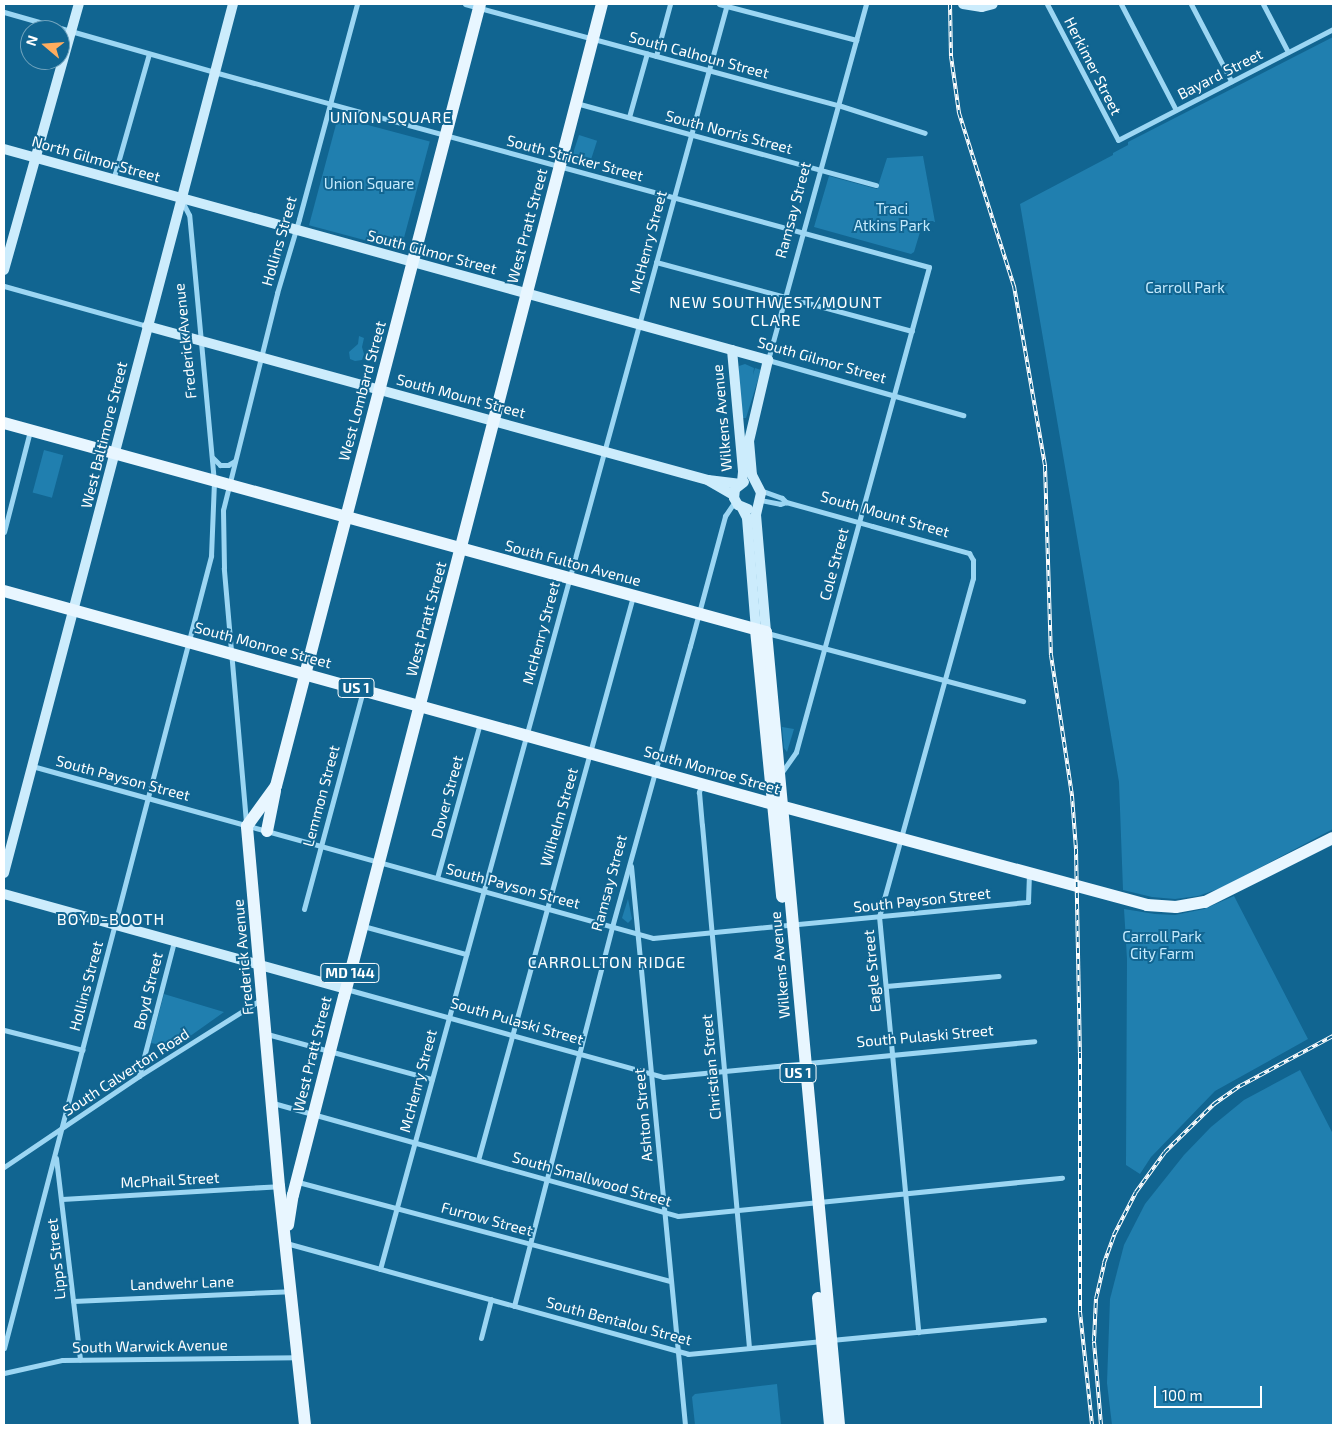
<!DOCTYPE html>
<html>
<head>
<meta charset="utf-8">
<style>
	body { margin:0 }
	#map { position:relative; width:1337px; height:1429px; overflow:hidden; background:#116591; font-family:"Exo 2",sans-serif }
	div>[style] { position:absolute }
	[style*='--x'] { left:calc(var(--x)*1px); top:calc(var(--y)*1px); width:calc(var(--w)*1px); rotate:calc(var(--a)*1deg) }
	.green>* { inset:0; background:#207faf; transform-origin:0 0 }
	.street>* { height:5px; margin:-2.5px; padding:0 2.5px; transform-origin:2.5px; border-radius:2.5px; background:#9cd6f3 }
	.secondary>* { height:10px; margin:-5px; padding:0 5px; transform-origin:5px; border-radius:5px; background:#ccecfc }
	.primary>* { height:12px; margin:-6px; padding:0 6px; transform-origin:6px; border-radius:6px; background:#e8f6ff }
	.rail>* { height:4px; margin-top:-2px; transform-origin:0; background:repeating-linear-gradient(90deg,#116591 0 5.5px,#fff 0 11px); box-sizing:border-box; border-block:1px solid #fff }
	span { translate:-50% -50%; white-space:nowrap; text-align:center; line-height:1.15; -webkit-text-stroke:4px #116591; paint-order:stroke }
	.shield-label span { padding:1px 4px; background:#116591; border:1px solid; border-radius:4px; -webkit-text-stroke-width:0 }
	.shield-label { font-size:14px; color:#fff; font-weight:700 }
	.street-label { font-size:15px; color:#fff }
	.park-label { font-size:15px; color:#c4eafd }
	.neighbourhood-label { font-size:16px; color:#fff; letter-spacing:1px }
	.frame { position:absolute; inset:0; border:5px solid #fff; pointer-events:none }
	.north { position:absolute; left:20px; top:20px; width:50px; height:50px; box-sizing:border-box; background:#116591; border:1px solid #70a3bd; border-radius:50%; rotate:288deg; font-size:14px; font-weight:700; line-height:20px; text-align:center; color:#fff }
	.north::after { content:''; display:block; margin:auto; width:18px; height:22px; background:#ffad5e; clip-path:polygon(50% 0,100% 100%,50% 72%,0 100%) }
	.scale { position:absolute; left:1154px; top:1386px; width:108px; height:22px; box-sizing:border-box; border:2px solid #fff; border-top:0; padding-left:6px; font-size:15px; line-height:18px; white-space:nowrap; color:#fff; -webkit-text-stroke:4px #116591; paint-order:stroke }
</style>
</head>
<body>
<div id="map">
	<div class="green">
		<i style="clip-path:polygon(1333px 37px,1333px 829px,1221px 888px,1198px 896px,1175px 899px,1152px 897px,1123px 890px,1119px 782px,1020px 204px,1113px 155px,1113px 153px,1128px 145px,1128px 142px)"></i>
		<i style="left:338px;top:117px;width:95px;height:112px;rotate:15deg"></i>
		<i style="left:579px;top:135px;width:19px;height:25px;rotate:18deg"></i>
		<i style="clip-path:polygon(923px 156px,935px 222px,923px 222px,914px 252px,911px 254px,814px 227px,829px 176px,877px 189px,887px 158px)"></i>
		<i style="clip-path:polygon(359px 336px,364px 338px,362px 347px,364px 354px,362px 360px,355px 361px,350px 359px,349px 352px,358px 344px)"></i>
		<i style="clip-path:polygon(745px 364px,754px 368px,753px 375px,755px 368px,761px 370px,746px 418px,740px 418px,738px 395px,739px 366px)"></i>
		<i style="left:44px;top:450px;width:20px;height:44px;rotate:15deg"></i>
		<i style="clip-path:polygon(782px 727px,794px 729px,787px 752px,784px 748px)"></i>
		<i style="clip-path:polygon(1234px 896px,1308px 1039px,1215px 1091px,1151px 1157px,1140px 1174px,1126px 1165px,1127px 959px,1124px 909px,1155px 914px,1175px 915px,1204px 909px)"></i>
		<i style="clip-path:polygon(628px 899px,632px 919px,628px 923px,622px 918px)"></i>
		<i style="clip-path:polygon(164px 994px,224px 1012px,172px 1049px,156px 1044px,151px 1043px)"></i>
		<i style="clip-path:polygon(1300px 1070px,1333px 1134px,1333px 1425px,1112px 1425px,1107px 1383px,1110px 1299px,1124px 1245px,1145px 1204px,1184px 1155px,1211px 1127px,1244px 1100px)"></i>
		<i style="clip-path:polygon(777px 1384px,781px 1425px,695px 1425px,692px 1397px,695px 1394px)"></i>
	</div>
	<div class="street">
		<i style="--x:465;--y:4;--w:386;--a:15.2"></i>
		<i style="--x:838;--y:105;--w:91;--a:17.8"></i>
		<i style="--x:719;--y:4;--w:142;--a:14.7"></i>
		<i style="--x:866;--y:4;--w:369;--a:105.4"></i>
		<i style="--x:768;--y:360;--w:203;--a:15.8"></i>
		<i style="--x:1047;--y:4;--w:153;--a:62.4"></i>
		<i style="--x:1118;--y:140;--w:242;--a:-27.3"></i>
		<i style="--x:1121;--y:4;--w:119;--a:62.6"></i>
		<i style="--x:1191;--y:4;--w:87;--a:62.5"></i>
		<i style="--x:1263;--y:4;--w:54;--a:62.5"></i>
		<i style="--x:4;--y:12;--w:218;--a:15.9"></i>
		<i style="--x:214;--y:72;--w:741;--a:15.26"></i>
		<i style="--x:929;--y:267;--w:503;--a:105.34"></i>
		<i style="--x:796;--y:752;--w:24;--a:125"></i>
		<i style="--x:656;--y:56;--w:54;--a:-74.9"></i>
		<i style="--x:576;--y:103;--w:311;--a:15.3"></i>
		<i style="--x:629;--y:117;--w:66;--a:-74.3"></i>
		<i style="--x:113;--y:180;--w:131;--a:-74.1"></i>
		<i style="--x:656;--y:262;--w:265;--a:15.1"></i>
		<i style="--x:4;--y:286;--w:148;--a:15.6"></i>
		<i style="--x:213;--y:458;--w:10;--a:45"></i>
		<i style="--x:220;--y:465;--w:8;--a:0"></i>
		<i style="--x:228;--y:465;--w:8;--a:-30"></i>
		<i style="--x:760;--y:490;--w:23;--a:20"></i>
		<i style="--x:782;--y:498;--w:6;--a:45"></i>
		<i style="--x:760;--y:500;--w:20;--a:11"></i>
		<i style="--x:780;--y:504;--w:6;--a:-18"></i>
		<i style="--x:786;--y:502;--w:89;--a:15.6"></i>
		<i style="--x:872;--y:526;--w:101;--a:15.6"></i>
		<i style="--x:969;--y:553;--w:8;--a:60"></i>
		<i style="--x:973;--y:560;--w:18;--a:90"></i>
		<i style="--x:973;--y:578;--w:351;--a:105.5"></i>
		<i style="--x:879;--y:916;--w:418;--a:84.6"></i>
		<i style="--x:4;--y:532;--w:104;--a:-75.6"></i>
		<i style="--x:767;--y:633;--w:265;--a:14.9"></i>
		<i style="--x:32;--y:766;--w:644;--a:15.48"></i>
		<i style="--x:653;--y:938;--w:377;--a:-5.5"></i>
		<i style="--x:1028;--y:902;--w:27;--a:-88"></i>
		<i style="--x:702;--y:784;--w:9;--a:111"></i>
		<i style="--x:699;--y:792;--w:33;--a:85"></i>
		<i style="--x:702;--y:825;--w:525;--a:84.86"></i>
		<i style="--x:246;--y:822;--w:255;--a:-95"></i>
		<i style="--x:224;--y:568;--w:58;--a:-91"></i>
		<i style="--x:223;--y:510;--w:224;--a:-76"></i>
		<i style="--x:277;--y:293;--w:77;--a:-73.4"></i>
		<i style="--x:299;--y:219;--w:223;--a:-74.9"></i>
		<i style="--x:631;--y:866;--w:562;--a:84.48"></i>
		<i style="--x:437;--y:878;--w:161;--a:-74.5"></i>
		<i style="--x:304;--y:909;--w:227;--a:-74.9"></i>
		<i style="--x:363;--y:926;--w:107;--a:15.2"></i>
		<i style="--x:886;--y:986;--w:113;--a:-5.1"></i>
		<i style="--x:346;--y:989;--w:329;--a:15.5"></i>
		<i style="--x:663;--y:1077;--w:373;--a:-5.5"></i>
		<i style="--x:4;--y:1030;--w:81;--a:14.2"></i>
		<i style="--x:267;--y:1034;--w:171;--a:15.3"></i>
		<i style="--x:139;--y:1076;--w:138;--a:-75.4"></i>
		<i style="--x:273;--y:1103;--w:420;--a:15.6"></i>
		<i style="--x:678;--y:1216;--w:386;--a:-5.7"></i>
		<i style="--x:56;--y:1158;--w:203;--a:83.2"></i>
		<i style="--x:478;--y:1160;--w:585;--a:-74.63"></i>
		<i style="--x:4;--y:1167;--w:163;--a:-34"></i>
		<i style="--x:139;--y:1076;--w:143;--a:-32.1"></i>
		<i style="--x:298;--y:1182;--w:386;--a:14.9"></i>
		<i style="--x:62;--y:1199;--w:217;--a:-3.4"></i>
		<i style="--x:286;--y:1243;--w:417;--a:15.4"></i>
		<i style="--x:688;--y:1354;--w:135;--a:-5.5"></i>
		<i style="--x:380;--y:1269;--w:1312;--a:-74.66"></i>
		<i style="--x:73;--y:1301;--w:217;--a:-2.6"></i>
		<i style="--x:514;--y:1306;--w:391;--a:-75.5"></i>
		<i style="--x:612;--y:927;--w:292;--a:-74.5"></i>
		<i style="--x:690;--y:646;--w:135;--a:-74.9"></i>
		<i style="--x:725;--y:516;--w:18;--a:-56"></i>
		<i style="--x:481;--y:1338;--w:40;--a:-75.6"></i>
		<i style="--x:831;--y:1340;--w:214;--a:-5.4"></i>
		<i style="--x:4;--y:1348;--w:819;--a:-75.35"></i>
		<i style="--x:211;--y:556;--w:74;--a:-87.7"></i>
		<i style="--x:214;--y:482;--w:268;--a:-95.3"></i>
		<i style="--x:189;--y:215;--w:16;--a:-117"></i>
		<i style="--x:4;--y:1373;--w:59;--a:-12.6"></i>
		<i style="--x:62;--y:1360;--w:235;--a:-0.7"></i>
	</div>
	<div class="secondary">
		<i style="--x:963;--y:4;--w:19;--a:9"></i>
		<i style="--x:982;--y:7;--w:11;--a:-15"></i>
		<i style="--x:4;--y:149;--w:793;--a:15.44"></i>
		<i style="--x:768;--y:360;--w:83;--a:103.2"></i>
		<i style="--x:749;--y:441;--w:34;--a:85"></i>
		<i style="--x:752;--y:475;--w:20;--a:63"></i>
		<i style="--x:761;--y:493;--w:23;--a:103"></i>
		<i style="--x:756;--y:515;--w:117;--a:85.1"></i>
		<i style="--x:4;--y:270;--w:276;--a:-74.3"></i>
		<i style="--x:147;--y:326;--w:582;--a:15.35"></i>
		<i style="--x:708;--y:480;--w:31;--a:7"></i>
		<i style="--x:732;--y:350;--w:122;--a:84.8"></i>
		<i style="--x:743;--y:472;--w:10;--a:96"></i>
		<i style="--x:709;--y:481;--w:28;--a:30"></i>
		<i style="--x:744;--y:482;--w:11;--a:142"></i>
		<i style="--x:735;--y:489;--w:9;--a:96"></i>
		<i style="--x:734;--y:498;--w:8;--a:60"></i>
		<i style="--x:738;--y:505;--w:11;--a:22"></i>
		<i style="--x:742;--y:508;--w:11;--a:63"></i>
		<i style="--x:747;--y:518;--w:112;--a:85.4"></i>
		<i style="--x:4;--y:873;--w:899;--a:-75.24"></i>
		<i style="--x:4;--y:894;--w:355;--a:15.5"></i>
	</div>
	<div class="primary">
		<i style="--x:4;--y:423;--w:790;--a:15.34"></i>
		<i style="--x:766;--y:632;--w:796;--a:84.74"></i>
		<i style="--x:4;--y:591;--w:798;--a:15.48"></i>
		<i style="--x:773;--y:804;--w:387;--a:15.1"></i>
		<i style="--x:1147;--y:905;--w:29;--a:4"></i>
		<i style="--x:1176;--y:907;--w:29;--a:-10"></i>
		<i style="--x:1205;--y:902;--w:143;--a:-26.6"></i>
		<i style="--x:756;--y:630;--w:268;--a:84.4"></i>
		<i style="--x:267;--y:831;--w:41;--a:-78.7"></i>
		<i style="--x:288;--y:1225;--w:30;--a:-81"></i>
		<i style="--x:293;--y:1195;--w:204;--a:-75.6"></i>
		<i style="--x:344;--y:997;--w:1026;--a:-75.44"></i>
		<i style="--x:818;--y:1298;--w:128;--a:84.6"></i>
		<i style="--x:305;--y:1425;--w:240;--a:-96.2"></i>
		<i style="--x:279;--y:1186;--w:361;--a:-95.1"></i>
		<i style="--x:247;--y:826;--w:49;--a:-54.1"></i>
		<i style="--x:276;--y:786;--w:808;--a:-75.38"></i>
	</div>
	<div class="rail">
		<i style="--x:950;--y:4;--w:52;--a:88.9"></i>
		<i style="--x:951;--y:56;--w:58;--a:82"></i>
		<i style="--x:959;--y:113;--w:182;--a:72.4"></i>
		<i style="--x:1014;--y:286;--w:183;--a:80.2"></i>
		<i style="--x:1045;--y:466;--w:189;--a:88.2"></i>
		<i style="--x:1051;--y:655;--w:143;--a:81.5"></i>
		<i style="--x:1072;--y:796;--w:53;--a:85.7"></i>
		<i style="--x:1076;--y:849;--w:204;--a:88.9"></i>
		<i style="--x:1080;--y:1053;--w:259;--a:90"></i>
		<i style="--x:1080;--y:1312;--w:114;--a:83.9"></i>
		<i style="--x:1101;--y:1425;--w:84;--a:-94.8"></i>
		<i style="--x:1094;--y:1341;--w:42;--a:-87.3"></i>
		<i style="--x:1096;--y:1299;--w:37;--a:-77"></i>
		<i style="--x:1104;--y:1263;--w:30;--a:-70"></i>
		<i style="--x:1114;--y:1235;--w:48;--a:-62.9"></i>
		<i style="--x:1136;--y:1192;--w:49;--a:-54.1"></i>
		<i style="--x:1165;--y:1152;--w:69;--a:-44.4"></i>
		<i style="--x:1214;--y:1104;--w:32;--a:-35"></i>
		<i style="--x:1240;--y:1086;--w:106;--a:-28.3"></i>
	</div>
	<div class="shield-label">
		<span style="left:356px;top:688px">US 1</span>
		<span style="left:350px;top:973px">MD 144</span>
		<span style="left:798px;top:1073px">US 1</span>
	</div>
	<div class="street-label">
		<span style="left:699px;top:55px;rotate:15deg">South Calhoun Street</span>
		<span style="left:1093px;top:66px;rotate:63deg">Herkimer Street</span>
		<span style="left:1220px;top:74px;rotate:-27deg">Bayard Street</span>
		<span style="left:729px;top:132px;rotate:15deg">South Norris Street</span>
		<span style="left:575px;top:158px;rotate:15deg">South Stricker Street</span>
		<span style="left:96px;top:159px;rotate:16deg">North Gilmor Street</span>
		<span style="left:793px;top:210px;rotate:-75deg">Ramsay Street</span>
		<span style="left:527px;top:226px;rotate:-75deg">West Pratt Street</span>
		<span style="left:279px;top:241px;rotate:-74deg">Hollins Street</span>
		<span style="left:648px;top:242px;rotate:-75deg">McHenry Street</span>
		<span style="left:432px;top:252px;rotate:15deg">South Gilmor Street</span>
		<span style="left:185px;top:341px;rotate:-96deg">Frederick Avenue</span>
		<span style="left:822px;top:360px;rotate:16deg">South Gilmor Street</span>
		<span style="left:362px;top:391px;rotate:-75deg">West Lombard Street</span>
		<span style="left:461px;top:396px;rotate:15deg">South Mount Street</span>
		<span style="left:722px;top:418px;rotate:-95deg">Wilkens Avenue</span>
		<span style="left:104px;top:435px;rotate:-76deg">West Baltimore Street</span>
		<span style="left:885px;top:514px;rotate:16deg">South Mount Street</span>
		<span style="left:573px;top:563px;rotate:15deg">South Fulton Avenue</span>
		<span style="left:834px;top:564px;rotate:-75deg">Cole Street</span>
		<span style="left:426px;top:619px;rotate:-75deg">West Pratt Street</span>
		<span style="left:541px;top:633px;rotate:-75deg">McHenry Street</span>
		<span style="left:263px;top:645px;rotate:15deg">South Monroe Street</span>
		<span style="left:712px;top:770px;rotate:16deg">South Monroe Street</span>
		<span style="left:123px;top:778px;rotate:15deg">South Payson Street</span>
		<span style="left:321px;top:796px;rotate:-75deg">Lemmon Street</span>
		<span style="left:447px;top:797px;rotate:-75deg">Dover Street</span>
		<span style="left:559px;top:817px;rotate:-74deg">Wilhelm Street</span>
		<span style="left:609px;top:883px;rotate:-75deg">Ramsay Street</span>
		<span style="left:513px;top:886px;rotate:15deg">South Payson Street</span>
		<span style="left:922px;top:900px;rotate:-6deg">South Payson Street</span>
		<span style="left:243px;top:957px;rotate:-95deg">Frederick Avenue</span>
		<span style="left:780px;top:965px;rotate:-95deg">Wilkens Avenue</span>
		<span style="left:872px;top:971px;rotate:-95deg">Eagle Street</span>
		<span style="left:86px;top:986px;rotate:-75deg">Hollins Street</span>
		<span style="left:148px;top:991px;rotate:-76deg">Boyd Street</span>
		<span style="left:517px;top:1021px;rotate:16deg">South Pulaski Street</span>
		<span style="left:925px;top:1036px;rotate:-5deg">South Pulaski Street</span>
		<span style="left:312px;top:1054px;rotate:-76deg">West Pratt Street</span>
		<span style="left:711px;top:1067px;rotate:-95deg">Christian Street</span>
		<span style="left:126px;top:1072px;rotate:-33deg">South Calverton Road</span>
		<span style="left:418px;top:1081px;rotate:-75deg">McHenry Street</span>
		<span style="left:643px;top:1115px;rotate:-95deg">Ashton Street</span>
		<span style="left:592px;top:1179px;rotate:16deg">South Smallwood Street</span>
		<span style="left:170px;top:1180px;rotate:-3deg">McPhail Street</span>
		<span style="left:487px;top:1219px;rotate:15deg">Furrow Street</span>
		<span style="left:56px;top:1259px;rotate:-96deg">Lipps Street</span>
		<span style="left:182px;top:1283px;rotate:-2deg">Landwehr Lane</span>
		<span style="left:619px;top:1321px;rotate:15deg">South Bentalou Street</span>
		<span style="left:150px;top:1346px;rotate:-1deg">South Warwick Avenue</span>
	</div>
	<div class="park-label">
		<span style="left:369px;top:184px">Union Square</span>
		<span style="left:892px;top:217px">Traci<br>Atkins Park</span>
		<span style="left:1185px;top:288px">Carroll Park</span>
		<span style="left:1162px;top:945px">Carroll Park<br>City Farm</span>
	</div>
	<div class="neighbourhood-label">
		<span style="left:391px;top:117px">UNION SQUARE</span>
		<span style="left:776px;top:311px">NEW SOUTHWEST/MOUNT<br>CLARE</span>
		<span style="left:111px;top:919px">BOYD-BOOTH</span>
		<span style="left:607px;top:962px">CARROLLTON RIDGE</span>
	</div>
	<div class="frame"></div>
	<div class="north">N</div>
	<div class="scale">100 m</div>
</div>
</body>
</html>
